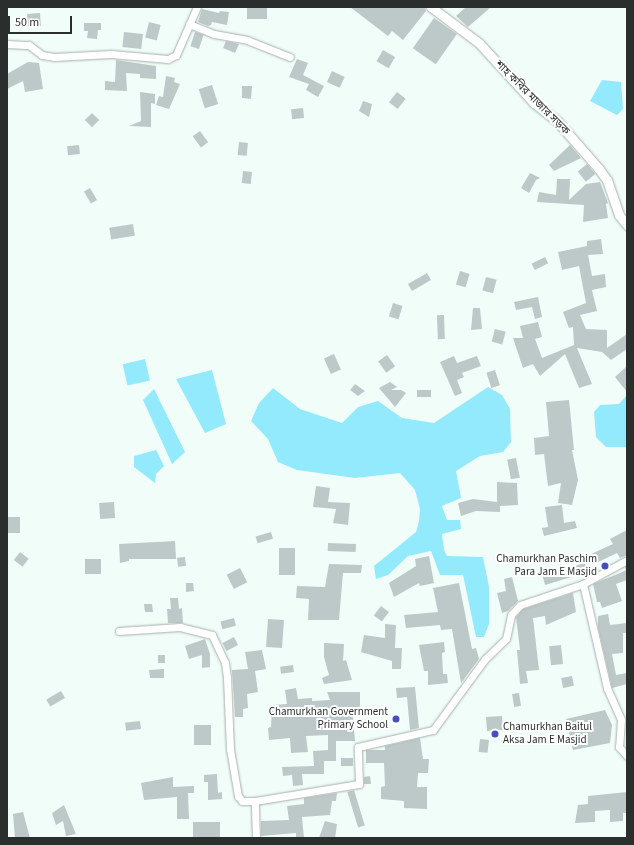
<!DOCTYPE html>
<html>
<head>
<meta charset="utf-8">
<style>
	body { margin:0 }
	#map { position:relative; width:634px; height:845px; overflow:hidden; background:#f1fdf8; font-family:"Source Sans 3","Noto Sans Bengali",sans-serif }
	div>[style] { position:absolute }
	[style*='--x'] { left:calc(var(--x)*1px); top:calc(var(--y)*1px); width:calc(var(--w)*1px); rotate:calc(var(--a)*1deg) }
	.water>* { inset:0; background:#93eafc; transform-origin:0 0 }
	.building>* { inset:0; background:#bdc9c8; transform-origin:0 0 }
	.roads { filter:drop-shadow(0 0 1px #a5b0ab) drop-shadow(0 0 1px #a5b0ab) }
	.street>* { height:7px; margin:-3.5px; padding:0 3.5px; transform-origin:3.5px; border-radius:3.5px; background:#fff }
	.secondary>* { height:9px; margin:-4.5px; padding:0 4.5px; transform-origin:4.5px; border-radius:4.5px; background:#fff }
	.dots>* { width:11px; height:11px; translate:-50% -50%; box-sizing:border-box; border:2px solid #fff; border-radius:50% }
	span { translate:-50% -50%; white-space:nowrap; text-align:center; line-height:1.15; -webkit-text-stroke:4px #fff; paint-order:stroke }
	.street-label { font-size:11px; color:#2a2f2d }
	.poi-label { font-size:11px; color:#2a2f2d }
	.right { translate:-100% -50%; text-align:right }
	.left { translate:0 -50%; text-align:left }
	.frame { position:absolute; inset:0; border:8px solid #2a2f2d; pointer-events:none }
	.scale { position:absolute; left:8px; top:16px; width:64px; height:18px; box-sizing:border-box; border:2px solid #2a2f2d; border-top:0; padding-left:5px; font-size:12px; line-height:14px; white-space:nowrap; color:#2a2f2d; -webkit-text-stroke:3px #fff; paint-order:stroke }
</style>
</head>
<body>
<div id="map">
	<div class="water">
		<i style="clip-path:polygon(602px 80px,621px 82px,623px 109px,617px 115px,590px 101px)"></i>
		<i style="left:145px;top:359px;width:22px;height:23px;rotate:77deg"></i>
		<i style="clip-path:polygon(212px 370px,226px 424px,205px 433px,176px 379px)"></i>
		<i style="clip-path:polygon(488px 387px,502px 395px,510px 409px,511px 442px,503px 452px,480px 456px,456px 471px,461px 498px,442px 506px,447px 520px,460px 520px,461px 529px,442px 534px,444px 550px,447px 556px,483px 557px,489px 587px,489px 624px,484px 637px,476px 637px,463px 575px,440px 575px,431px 551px,408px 556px,388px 575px,376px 579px,374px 566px,416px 532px,419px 521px,420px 509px,415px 490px,400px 473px,355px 478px,297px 470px,278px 462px,268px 439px,251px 421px,259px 403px,273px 388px,300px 409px,342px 423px,358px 407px,378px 401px,402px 418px,434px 423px)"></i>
		<i style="clip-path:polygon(154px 389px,185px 452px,172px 464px,143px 400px)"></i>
		<i style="clip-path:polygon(627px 395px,627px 447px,606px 447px,596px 437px,594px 412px,600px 405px,619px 404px)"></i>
		<i style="clip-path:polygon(156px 450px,164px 466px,156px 474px,155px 483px,134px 467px,134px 456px)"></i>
	</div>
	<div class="building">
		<i style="left:247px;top:7px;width:20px;height:12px"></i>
		<i style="clip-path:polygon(350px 7px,425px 7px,426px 11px,403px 40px,392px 31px,388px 36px)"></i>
		<i style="clip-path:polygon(466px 7px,491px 7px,468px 27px,456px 16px)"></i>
		<i style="clip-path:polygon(202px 9px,219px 13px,220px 11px,229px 12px,227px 25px,212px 22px,211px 25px,208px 26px,198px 22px)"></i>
		<i style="left:40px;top:13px;width:13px;height:13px;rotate:86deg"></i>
		<i style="left:434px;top:18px;width:28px;height:37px;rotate:35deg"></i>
		<i style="left:149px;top:22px;width:12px;height:16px;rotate:14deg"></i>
		<i style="clip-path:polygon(84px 23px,101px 23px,101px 30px,98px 30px,97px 39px,87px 38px,88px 31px,84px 31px)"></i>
		<i style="left:124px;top:32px;width:19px;height:15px;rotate:6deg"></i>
		<i style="left:195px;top:32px;width:9px;height:15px;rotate:18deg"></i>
		<i style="clip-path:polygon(226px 41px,239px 44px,235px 53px,223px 48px)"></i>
		<i style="left:383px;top:50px;width:14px;height:13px;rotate:30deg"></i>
		<i style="clip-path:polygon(297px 59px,308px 63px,303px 75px,324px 86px,318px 97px,306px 90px,309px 84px,289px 77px)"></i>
		<i style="clip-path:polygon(116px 60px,156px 66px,156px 79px,140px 78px,140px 74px,126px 73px,127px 91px,105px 90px,105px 81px,115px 82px)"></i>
		<i style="clip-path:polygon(28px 62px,39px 63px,43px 89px,25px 92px,23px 81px,7px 89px,7px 74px)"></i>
		<i style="left:332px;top:71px;width:14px;height:12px;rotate:25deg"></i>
		<i style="clip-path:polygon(166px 76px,175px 78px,174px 82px,180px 84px,169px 109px,156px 105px,159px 96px,163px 97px)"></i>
		<i style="left:212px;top:85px;width:20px;height:14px;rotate:72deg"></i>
		<i style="clip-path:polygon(242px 86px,252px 86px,251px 99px,242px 98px)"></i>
		<i style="clip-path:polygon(140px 92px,155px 94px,155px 104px,151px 103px,151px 127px,129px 126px,141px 121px)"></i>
		<i style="left:397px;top:92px;width:11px;height:13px;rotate:38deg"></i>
		<i style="clip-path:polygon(363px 101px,372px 104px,369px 117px,359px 111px)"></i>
		<i style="left:303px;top:108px;width:10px;height:12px;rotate:84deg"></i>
		<i style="left:92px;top:113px;width:10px;height:10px;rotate:45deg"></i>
		<i style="left:200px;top:131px;width:14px;height:9px;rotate:54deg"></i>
		<i style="left:239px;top:142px;width:9px;height:13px;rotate:6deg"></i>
		<i style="left:79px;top:145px;width:9px;height:12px;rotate:84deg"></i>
		<i style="clip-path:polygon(570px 145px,581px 158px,554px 171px,549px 165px)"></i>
		<i style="left:587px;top:164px;width:13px;height:12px;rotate:51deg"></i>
		<i style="left:243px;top:171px;width:9px;height:12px;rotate:6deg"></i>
		<i style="clip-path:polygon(530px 173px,540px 178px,536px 180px,529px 193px,521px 188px)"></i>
		<i style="clip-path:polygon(557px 179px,570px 179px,569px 200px,586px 184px,600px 182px,608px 203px,606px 204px,608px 218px,583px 222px,584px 205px,537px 202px,539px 192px,556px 195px)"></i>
		<i style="left:90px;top:188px;width:14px;height:7px;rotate:60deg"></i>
		<i style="left:133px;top:224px;width:12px;height:24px;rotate:81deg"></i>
		<i style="clip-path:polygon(601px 239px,603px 254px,588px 255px,592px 276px,605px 274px,606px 287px,592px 290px,597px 311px,580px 315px,586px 329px,607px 330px,607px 348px,627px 334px,627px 349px,611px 360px,602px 352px,577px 348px,592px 384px,579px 388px,565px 354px,540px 376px,533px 364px,523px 368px,513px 338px,523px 338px,520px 326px,538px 322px,542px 337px,535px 339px,542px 358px,574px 345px,573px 327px,569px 328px,563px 312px,586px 303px,579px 266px,562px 270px,558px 252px,587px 246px,587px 241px)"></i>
		<i style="left:545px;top:257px;width:7px;height:15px;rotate:63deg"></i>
		<i style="left:460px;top:271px;width:10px;height:14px;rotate:17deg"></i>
		<i style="left:427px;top:273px;width:8px;height:22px;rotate:60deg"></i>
		<i style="left:486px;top:277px;width:11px;height:14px;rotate:15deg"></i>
		<i style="clip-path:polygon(538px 297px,542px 317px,535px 319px,532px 307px,516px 310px,514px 302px)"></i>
		<i style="left:393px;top:303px;width:10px;height:14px;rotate:17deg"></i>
		<i style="clip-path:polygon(473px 308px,480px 308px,482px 329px,471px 330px)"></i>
		<i style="left:444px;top:315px;width:24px;height:7px;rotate:88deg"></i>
		<i style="left:495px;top:329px;width:11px;height:13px;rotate:15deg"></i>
		<i style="left:334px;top:354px;width:17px;height:11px;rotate:66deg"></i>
		<i style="left:387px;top:355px;width:14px;height:11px;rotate:54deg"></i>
		<i style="clip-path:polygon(454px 356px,457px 363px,477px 356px,481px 366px,462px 373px,464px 377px,457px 380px,462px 393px,455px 396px,440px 362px)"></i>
		<i style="clip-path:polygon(627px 366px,627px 392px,615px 377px)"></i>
		<i style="left:495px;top:370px;width:16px;height:9px;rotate:72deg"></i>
		<i style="clip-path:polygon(390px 382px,397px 387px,391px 390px,401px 390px,406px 393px,395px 407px,379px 388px)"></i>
		<i style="clip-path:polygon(355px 384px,365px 391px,358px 396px,350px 390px)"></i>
		<i style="left:417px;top:390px;width:14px;height:7px"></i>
		<i style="clip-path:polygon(569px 400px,574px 450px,572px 450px,578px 480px,572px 505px,558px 503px,561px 483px,548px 486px,544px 454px,535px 455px,534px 438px,549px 436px,546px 402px)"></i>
		<i style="left:516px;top:458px;width:20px;height:9px;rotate:79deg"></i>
		<i style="clip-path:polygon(497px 482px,517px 483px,518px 505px,500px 506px,500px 512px,476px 511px,461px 516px,458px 503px,473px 499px,497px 502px)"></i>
		<i style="clip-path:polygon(316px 486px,330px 488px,328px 502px,350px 503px,348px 525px,333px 523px,336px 509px,313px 507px)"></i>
		<i style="left:114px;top:502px;width:16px;height:15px;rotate:86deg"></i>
		<i style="clip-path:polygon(562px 505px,564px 523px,575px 521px,577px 528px,544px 536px,542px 528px,548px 527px,545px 507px)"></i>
		<i style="left:20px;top:517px;width:16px;height:13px;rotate:90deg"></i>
		<i style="clip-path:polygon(627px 530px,627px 555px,620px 558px,617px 553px,594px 564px,589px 555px,613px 544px,610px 539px)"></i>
		<i style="left:271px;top:532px;width:7px;height:16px;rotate:74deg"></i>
		<i style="clip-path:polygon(175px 541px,176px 559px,129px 559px,129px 561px,120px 563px,119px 544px)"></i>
		<i style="left:328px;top:543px;width:28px;height:8px;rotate:2deg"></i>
		<i style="left:279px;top:548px;width:16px;height:27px"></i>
		<i style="left:20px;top:552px;width:11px;height:10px;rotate:38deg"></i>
		<i style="clip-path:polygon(429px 556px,434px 583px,420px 586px,419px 583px,394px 597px,389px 583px,416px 566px,415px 559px)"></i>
		<i style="left:185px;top:557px;width:9px;height:8px;rotate:84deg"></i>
		<i style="left:85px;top:559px;width:16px;height:15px"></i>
		<i style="clip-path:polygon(585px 563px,588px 572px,545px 585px,541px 570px,552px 567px,553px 572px)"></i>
		<i style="clip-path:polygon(329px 564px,362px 565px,361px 573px,343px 573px,339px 620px,308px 620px,309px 599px,296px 598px,297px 586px,325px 587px)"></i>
		<i style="clip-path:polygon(627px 566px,627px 580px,616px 584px,622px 601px,602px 608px,600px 602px,597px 602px,593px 584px,620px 573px,626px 570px,625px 567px)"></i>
		<i style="left:240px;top:568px;width:16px;height:15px;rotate:63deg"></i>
		<i style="clip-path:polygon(512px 577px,518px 601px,508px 611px,502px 613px,497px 593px,506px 591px,504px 579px)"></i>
		<i style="clip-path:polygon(186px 583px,193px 583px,194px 591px,186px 592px)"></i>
		<i style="clip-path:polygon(459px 583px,472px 649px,476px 648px,479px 659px,461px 683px,452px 629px,441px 630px,440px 625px,406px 628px,404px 615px,438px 612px,433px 588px)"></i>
		<i style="clip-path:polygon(573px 593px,576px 612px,546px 625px,545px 616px,533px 618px,539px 670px,526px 671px,528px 683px,520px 684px,517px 650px,520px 650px,516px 617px,523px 609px)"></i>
		<i style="clip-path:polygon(170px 598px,178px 598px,179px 609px,182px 608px,183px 623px,168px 623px,167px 609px,171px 609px)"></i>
		<i style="clip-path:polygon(144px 604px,152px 604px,153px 612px,145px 612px)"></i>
		<i style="left:381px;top:606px;width:10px;height:12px;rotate:37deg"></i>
		<i style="clip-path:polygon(608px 614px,610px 625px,627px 623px,627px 633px,623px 633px,623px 653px,612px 654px,616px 675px,627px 673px,627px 684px,612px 688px,598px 627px,598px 616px)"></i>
		<i style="left:234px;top:618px;width:8px;height:14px;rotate:76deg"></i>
		<i style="left:268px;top:619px;width:16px;height:28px;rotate:4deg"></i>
		<i style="clip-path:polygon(385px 624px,396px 625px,395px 648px,402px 648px,401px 669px,392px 669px,392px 661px,361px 652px,364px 635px,385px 638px)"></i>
		<i style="left:234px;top:637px;width:9px;height:13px;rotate:63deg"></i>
		<i style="clip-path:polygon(205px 639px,210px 654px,210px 667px,202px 668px,202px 655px,189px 659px,185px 646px)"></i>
		<i style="clip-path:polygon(444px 642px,445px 652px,442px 653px,443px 674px,447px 674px,448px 683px,428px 685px,428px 671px,424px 671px,419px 645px)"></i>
		<i style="clip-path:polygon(324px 643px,344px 644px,343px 661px,346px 660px,352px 680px,324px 684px,322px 678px,329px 675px,324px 657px)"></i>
		<i style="left:561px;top:645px;width:19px;height:12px;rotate:84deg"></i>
		<i style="clip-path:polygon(262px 650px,266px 669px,255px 671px,258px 692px,247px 694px,248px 708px,243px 709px,243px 717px,235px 717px,232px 670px,248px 669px,245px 652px)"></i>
		<i style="left:158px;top:655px;width:7px;height:8px"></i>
		<i style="left:293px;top:665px;width:7px;height:13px;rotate:82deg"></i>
		<i style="clip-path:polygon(164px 669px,164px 678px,150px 678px,149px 670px)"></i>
		<i style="left:572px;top:676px;width:10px;height:11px;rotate:79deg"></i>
		<i style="clip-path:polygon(415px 687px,419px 728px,410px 730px,407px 697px,397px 698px,396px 688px)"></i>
		<i style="clip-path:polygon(296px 688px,298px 699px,312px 698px,312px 701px,330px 700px,327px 692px,360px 692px,360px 707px,352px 707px,355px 741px,336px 741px,336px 761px,324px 761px,324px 774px,302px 774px,303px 785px,293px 786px,292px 775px,283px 776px,282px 767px,314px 766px,313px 751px,328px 750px,328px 735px,306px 736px,308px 752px,291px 753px,290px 738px,269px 740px,268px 728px,271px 727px,272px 705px,287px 704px,285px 690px)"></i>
		<i style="left:61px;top:691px;width:8px;height:17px;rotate:60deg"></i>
		<i style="left:519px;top:693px;width:13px;height:7px;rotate:81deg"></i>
		<i style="clip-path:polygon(605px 710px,612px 725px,610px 743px,573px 750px,566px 719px)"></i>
		<i style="left:502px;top:716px;width:14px;height:16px;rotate:86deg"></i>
		<i style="left:140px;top:721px;width:8px;height:15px;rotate:83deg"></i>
		<i style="left:211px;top:725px;width:20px;height:17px;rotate:90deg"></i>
		<i style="clip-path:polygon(420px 738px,423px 759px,429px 759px,428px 773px,418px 773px,417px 787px,427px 787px,427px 809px,404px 808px,404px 801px,381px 799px,381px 787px,385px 786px,384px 763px,366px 763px,366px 750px,385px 750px,385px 746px)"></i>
		<i style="left:480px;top:739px;width:9px;height:13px;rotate:6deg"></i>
		<i style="left:341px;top:758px;width:12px;height:8px"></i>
		<i style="clip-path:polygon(217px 774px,218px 793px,222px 792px,222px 799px,208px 800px,208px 782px,204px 782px,204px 775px)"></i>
		<i style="clip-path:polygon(370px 776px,371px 784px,364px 784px,364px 777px)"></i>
		<i style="clip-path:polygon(173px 777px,173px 787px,194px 786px,194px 793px,188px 793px,189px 819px,177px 819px,177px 797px,144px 800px,141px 783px)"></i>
		<i style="left:354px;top:790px;width:37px;height:7px;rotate:73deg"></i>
		<i style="clip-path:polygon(627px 792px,627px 813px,623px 813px,623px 821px,610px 822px,610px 810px,595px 811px,595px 822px,575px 823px,578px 805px,588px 804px,588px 796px)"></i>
		<i style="clip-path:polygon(337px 793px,336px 801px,332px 801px,330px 815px,302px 817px,304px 838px,296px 838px,296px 833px,261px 836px,261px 821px,289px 820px,287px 806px,304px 804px,304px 798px)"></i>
		<i style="clip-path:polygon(64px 805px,76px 834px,66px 836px,63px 821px,56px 825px,52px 813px)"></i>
		<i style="clip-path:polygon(23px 812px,30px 838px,15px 838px,13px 814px)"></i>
		<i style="clip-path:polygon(325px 821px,337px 824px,335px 838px,319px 838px)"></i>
		<i style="left:193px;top:822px;width:27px;height:16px"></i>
	</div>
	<div class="roads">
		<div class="street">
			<i style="--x:189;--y:24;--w:27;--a:22"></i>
			<i style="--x:214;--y:34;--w:34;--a:10"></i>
			<i style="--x:247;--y:40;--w:46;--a:21.6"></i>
			<i style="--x:7;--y:44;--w:22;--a:3"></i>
			<i style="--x:29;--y:45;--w:16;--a:38"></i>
			<i style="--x:42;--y:55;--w:12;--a:9"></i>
			<i style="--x:54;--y:57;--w:57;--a:-3"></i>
			<i style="--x:111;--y:54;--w:57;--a:5"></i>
			<i style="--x:168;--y:59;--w:9;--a:-27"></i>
			<i style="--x:176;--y:55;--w:52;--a:-66.4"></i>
			<i style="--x:583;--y:584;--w:107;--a:77"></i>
			<i style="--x:607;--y:688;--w:35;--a:66"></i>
			<i style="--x:621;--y:720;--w:27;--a:94"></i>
			<i style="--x:619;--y:747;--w:12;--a:48"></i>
			<i style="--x:119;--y:631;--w:61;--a:-3.8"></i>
			<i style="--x:180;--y:627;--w:33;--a:14"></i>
			<i style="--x:212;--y:635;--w:31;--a:65"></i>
			<i style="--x:225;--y:663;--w:15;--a:82"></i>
			<i style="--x:227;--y:678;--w:71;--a:87.6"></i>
			<i style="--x:230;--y:749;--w:48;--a:80.3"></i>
			<i style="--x:238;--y:796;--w:6;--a:51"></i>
			<i style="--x:242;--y:801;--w:13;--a:0"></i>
			<i style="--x:256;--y:838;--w:37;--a:-92"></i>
			<i style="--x:255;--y:801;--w:105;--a:-9.3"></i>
			<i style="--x:359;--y:784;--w:37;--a:-92"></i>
			<i style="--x:358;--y:747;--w:77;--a:-12.8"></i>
			<i style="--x:433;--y:730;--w:88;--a:-53.8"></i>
			<i style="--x:485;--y:659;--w:29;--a:-44"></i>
			<i style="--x:506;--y:639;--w:25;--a:-78"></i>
			<i style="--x:511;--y:615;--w:13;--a:-48"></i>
			<i style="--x:520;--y:605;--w:66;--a:-18.4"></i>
			<i style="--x:583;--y:584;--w:50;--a:-28.6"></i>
		</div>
		<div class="secondary">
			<i style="--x:431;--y:7;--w:60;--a:36.9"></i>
			<i style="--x:479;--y:43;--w:81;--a:47.5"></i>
			<i style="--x:534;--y:103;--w:31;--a:38"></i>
			<i style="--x:558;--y:122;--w:62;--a:48.9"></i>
			<i style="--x:599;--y:169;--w:14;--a:54"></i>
			<i style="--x:607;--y:180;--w:37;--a:71"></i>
			<i style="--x:619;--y:215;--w:13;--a:51"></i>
		</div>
	</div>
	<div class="dots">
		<i style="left:605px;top:566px;background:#464cc1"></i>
		<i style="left:396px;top:719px;background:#464cc1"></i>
		<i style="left:495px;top:734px;background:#464cc1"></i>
	</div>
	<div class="street-label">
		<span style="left:532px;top:98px;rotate:45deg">শাহ কবির মাজার সড়ক</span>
	</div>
	<div class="poi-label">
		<span class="right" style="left:597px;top:566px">Chamurkhan Paschim<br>Para Jam E Masjid</span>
		<span class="right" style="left:388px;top:719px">Chamurkhan Government<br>Primary School</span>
		<span class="left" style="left:503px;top:734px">Chamurkhan Baitul<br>Aksa Jam E Masjid</span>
	</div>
	<div class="frame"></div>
	<div class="scale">50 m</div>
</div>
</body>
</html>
